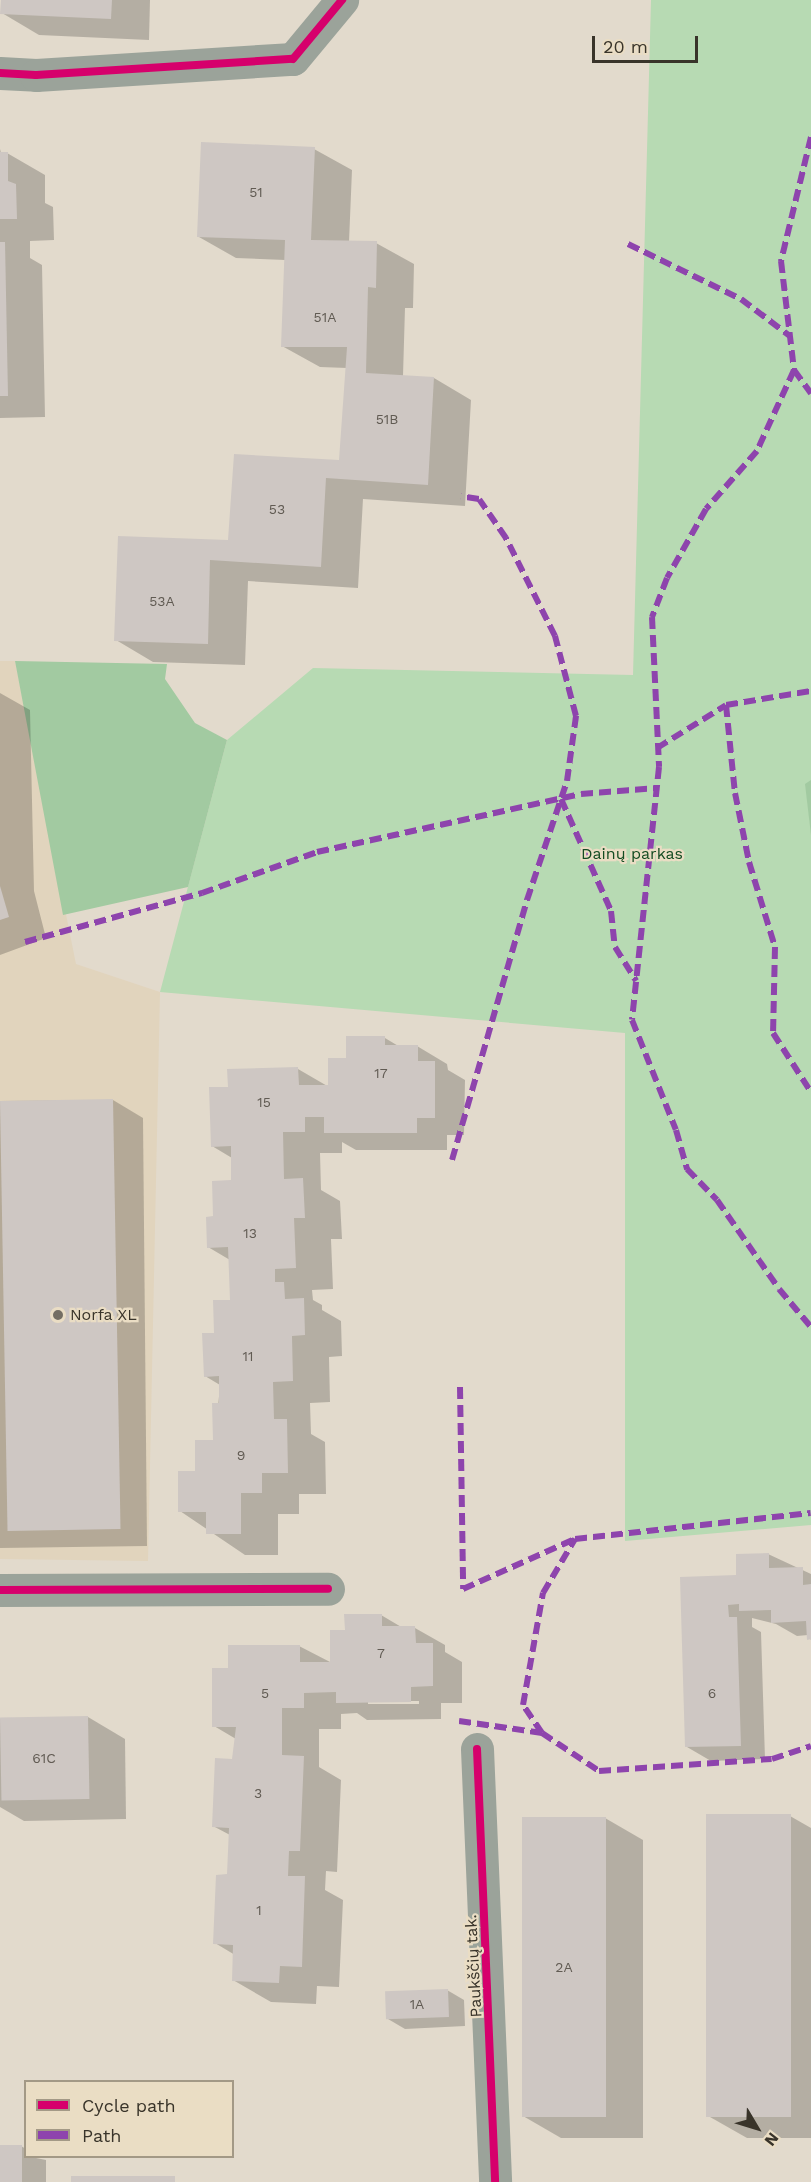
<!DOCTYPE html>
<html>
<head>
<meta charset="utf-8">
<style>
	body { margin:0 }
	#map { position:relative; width:811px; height:2182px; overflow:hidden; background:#e2dacc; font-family:"Work Sans",sans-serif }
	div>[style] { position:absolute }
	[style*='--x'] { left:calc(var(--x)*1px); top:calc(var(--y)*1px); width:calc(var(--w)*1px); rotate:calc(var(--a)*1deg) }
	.built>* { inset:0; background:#e1d4bd }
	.green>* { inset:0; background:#b7dab3 }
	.forest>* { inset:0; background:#a2caa1 }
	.shadow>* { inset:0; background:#0003 }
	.building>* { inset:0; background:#cec7c3; transform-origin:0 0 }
	.minor>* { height:33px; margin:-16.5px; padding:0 16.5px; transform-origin:16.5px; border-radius:16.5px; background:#9ba39a }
	.quiet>* { height:6px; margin-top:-3px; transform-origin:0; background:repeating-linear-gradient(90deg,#8e44ad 0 12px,transparent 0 18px) }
	.cycleway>* { height:8px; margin:-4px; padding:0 4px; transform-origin:4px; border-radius:4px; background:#d6006c }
	.dots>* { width:16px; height:16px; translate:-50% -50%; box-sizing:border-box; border:3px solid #eaddc4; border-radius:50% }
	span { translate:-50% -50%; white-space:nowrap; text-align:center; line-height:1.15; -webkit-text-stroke:4.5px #eaddc4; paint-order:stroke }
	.number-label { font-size:14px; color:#615b53 }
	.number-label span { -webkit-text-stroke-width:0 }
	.park-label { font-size:16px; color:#134c22 }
	.poi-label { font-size:16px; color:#39342a }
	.left { translate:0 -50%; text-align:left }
	.street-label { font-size:16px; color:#39342a }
	.legend { position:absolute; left:24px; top:2080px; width:210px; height:78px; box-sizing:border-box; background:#eaddc4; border:2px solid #a39986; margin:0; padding:8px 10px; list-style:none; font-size:18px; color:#39342a }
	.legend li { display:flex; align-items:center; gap:12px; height:30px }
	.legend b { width:30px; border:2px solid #a39986 }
	.north { position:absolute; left:727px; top:2098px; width:60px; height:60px; -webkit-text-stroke:4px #eaddc4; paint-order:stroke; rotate:128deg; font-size:16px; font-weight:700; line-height:24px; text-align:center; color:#39342a }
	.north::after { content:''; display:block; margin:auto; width:21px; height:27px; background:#39342a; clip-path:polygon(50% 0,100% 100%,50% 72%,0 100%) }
	.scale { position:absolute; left:592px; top:36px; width:106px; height:27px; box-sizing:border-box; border:3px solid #39342a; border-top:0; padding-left:8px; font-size:18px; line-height:21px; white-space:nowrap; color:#39342a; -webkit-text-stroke:4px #eaddc4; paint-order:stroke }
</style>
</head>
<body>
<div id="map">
	<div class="built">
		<i style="clip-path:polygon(0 661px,15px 661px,76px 964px,160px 992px,148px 1561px,0 1559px)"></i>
	</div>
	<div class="green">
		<i style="clip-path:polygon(651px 0,811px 0,811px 1525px,625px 1541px,625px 1033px,160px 992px,227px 740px,313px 668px,633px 675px)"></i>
	</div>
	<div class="forest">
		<i style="clip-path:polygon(15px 661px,167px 664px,165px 679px,195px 723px,227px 740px,188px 887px,63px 915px)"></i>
		<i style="clip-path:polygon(811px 780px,811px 835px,805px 784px)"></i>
	</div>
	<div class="shadow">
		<i style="clip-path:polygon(2px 0,150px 0,149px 40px,39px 35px,2px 13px)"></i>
		<i style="clip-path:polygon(0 149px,1px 153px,7px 153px,45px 175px,45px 203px,53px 207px,54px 240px,30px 241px,30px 258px,42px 265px,45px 417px,0 418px)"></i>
		<i style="clip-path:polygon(314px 149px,352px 170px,349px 242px,376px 243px,414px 264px,413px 308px,405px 308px,403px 376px,434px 378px,471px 400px,465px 506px,363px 499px,358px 588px,248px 581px,245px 665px,153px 662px,116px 640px,230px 541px,340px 462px,347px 368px,320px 367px,282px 346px,285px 260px,236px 258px,199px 237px)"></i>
		<i style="clip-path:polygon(0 693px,30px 710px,34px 891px,46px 938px,0 955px)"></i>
		<i style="clip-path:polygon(385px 1038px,400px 1047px,417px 1046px,447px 1064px,448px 1070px,465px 1080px,464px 1135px,447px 1135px,447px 1150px,356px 1150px,342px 1142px,342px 1153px,320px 1153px,321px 1190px,340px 1201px,342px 1239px,331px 1239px,333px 1289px,312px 1290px,313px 1300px,322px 1305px,322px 1310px,341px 1321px,342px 1356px,329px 1357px,330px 1402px,310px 1403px,311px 1434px,325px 1442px,326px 1494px,299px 1494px,299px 1514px,278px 1514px,278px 1555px,245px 1555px,180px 1511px,215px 1441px,220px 1385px,205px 1376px,216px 1334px,232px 1301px,230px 1260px,208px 1247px,215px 1218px,232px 1182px,232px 1158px,212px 1146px,229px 1088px,298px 1069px,329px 1087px,348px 1059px)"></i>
		<i style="clip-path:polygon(113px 1100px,143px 1118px,147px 1546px,0 1548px,0 1101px)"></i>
		<i style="clip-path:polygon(768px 1554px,811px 1574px,811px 1640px,808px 1635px,797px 1636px,776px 1624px,752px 1618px,752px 1627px,761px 1632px,765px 1759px,711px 1761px,687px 1747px,681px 1578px,738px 1576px)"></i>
		<i style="clip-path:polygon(evenodd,381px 1615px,403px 1628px,415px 1628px,445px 1645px,445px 1652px,462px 1662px,462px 1703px,441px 1703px,441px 1719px,367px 1720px,357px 1713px,341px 1714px,341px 1729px,319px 1729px,319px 1767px,341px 1780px,337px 1872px,326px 1871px,325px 1890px,343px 1900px,339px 1987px,317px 1986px,316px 2004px,271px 2002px,233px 1980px,235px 1955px,215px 1943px,228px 1875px,230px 1835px,213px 1826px,234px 1761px,236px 1739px,214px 1726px,230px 1669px,299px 1646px,332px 1663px,346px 1632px,381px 1615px,368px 1701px,419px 1701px,419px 1704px,368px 1704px,368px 1701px)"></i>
		<i style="clip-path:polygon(88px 1717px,125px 1739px,126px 1819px,24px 1821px,0 1807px,0 1719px)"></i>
		<i style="clip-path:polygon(790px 1816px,811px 1828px,811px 2138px,747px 2138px,710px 2117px)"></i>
		<i style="clip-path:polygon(605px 1818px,643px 1840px,643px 2138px,561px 2138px,523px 2116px)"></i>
		<i style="clip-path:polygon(447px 1990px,464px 2000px,465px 2026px,405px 2029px,388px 2019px)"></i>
		<i style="clip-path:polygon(0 2146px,21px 2146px,26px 2149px,26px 2156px,46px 2160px,46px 2182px,0 2182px)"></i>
	</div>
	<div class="building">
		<i style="clip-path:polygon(1px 0,112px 0,111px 19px,0 14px)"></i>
		<i style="clip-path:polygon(201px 142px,315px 147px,311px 240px,377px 241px,376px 288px,368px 287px,366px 373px,434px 377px,428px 485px,326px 478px,321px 567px,210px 560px,208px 644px,114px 641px,118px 536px,228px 540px,234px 454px,339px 460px,347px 347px,281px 347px,285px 240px,197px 237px)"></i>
		<i style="clip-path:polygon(0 152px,8px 152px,8px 181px,16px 184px,17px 219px,0 219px)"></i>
		<i style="clip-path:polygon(0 242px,5px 242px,8px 396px,0 396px)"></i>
		<i style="clip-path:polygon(0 886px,9px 917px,0 920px)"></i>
		<i style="clip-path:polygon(346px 1036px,385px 1036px,385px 1045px,418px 1045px,418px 1061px,435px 1061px,435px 1118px,417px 1118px,417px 1133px,324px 1133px,324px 1117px,305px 1117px,305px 1132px,283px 1132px,284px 1179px,303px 1178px,305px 1218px,294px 1218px,296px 1268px,275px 1269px,275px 1282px,284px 1282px,285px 1299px,304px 1298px,305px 1335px,292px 1336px,293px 1381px,273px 1382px,274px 1419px,287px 1419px,288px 1473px,262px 1473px,262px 1493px,241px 1493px,241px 1534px,206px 1534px,206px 1512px,178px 1512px,178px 1471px,195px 1471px,195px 1440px,213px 1440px,212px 1403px,219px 1403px,219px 1376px,204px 1377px,202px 1333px,214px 1333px,213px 1300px,230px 1300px,228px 1247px,207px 1248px,206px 1217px,213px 1216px,212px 1181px,231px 1180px,231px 1146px,211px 1147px,209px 1087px,228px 1087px,227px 1069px,298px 1067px,299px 1085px,328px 1085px,328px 1058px,346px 1058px)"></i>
		<i style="left:113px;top:1099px;width:430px;height:113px;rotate:89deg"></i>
		<i style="clip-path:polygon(769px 1553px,769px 1568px,803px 1567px,803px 1585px,811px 1584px,811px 1639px,807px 1640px,806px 1621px,771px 1623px,771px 1610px,739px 1611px,739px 1604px,728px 1605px,729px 1617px,737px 1617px,741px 1746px,685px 1747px,680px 1577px,736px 1575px,736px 1554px)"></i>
		<i style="clip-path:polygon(344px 1614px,382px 1614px,382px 1626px,415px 1626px,416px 1643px,433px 1643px,433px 1686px,411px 1687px,411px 1702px,336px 1703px,336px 1692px,304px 1693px,304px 1708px,282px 1708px,282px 1755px,304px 1756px,300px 1851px,289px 1851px,288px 1876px,305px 1876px,302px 1967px,280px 1966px,279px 1983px,232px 1981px,233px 1945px,213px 1944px,216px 1875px,227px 1874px,229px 1828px,212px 1827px,215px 1758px,232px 1759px,236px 1727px,212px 1727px,212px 1668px,228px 1668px,228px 1645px,300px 1645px,300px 1662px,330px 1662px,330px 1630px,345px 1630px)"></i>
		<i style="left:88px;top:1716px;width:83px;height:88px;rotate:89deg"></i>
		<i style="left:791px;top:1814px;width:303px;height:85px;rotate:90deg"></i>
		<i style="left:522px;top:1817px;width:84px;height:300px"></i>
		<i style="left:448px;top:1989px;width:28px;height:63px;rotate:88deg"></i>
		<i style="left:0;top:2145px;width:22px;height:37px"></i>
		<i style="left:71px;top:2176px;width:104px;height:6px"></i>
	</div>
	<div class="minor">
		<i style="--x:0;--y:73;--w:36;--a:3"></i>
		<i style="--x:36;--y:75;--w:257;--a:-3.6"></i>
		<i style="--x:293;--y:59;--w:77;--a:-50.3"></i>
		<i style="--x:0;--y:1590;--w:328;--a:-0.2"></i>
		<i style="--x:477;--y:1749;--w:433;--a:87.6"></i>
	</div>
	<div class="quiet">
		<i style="--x:811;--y:137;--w:128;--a:103.6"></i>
		<i style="--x:781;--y:261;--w:110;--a:83.2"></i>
		<i style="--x:794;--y:370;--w:89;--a:114.6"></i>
		<i style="--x:757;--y:451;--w:77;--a:131.3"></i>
		<i style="--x:706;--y:509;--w:79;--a:119.5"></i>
		<i style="--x:667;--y:578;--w:42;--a:111"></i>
		<i style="--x:652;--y:617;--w:150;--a:87.3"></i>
		<i style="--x:659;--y:767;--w:254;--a:96.1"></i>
		<i style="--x:632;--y:1020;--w:118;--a:68.2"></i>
		<i style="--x:676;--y:1130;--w:41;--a:74.2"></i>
		<i style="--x:687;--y:1169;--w:43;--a:45.9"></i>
		<i style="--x:717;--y:1200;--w:108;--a:55.1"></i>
		<i style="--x:779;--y:1289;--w:50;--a:49.9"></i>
		<i style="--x:628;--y:244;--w:126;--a:26"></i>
		<i style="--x:741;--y:299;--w:61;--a:37.1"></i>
		<i style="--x:794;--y:370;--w:29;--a:54"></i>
		<i style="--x:726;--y:705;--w:88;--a:84.2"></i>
		<i style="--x:735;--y:793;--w:70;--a:78.5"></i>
		<i style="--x:749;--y:862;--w:89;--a:73"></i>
		<i style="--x:775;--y:947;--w:86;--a:91.3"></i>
		<i style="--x:773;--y:1033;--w:70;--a:57.2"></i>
		<i style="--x:657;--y:748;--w:81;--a:-31.9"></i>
		<i style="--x:726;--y:705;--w:86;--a:-9.4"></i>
		<i style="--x:561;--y:799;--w:123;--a:65.9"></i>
		<i style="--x:611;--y:911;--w:36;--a:84"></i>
		<i style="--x:615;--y:947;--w:40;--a:58"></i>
		<i style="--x:25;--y:942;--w:184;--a:-15.5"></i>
		<i style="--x:202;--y:893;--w:122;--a:-19.6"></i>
		<i style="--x:317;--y:852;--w:270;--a:-12.4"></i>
		<i style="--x:581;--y:794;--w:76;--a:-4.5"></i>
		<i style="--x:452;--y:1160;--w:271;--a:-73.9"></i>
		<i style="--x:527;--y:900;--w:126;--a:-71.4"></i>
		<i style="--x:567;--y:781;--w:66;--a:-82.1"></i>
		<i style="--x:576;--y:716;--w:83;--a:-104.7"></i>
		<i style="--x:555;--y:636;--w:110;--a:-116.6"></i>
		<i style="--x:506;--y:538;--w:47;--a:-124.7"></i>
		<i style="--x:479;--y:499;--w:18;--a:-171"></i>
		<i style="--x:460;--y:1387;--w:202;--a:89.1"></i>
		<i style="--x:463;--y:1589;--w:123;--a:-24.1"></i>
		<i style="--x:575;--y:1539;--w:237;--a:-6.3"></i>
		<i style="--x:459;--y:1721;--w:84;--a:8.2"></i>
		<i style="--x:542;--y:1733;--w:69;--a:33.7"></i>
		<i style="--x:599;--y:1771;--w:173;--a:-4"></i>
		<i style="--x:772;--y:1759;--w:41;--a:-18.4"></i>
		<i style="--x:542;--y:1733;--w:34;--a:-124"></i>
		<i style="--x:523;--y:1705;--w:114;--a:-79.9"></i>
		<i style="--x:543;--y:1593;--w:63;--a:-59.3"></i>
	</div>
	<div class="cycleway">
		<i style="--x:0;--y:73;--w:36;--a:3"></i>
		<i style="--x:36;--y:75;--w:257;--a:-3.6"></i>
		<i style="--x:293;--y:59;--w:77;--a:-50.3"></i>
		<i style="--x:0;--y:1590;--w:328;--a:-0.2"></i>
		<i style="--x:477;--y:1749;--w:433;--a:87.6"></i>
	</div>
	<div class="dots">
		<i style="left:58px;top:1315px;background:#746e63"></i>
	</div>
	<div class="number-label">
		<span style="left:256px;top:192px">51</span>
		<span style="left:325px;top:317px">51A</span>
		<span style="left:387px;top:419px">51B</span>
		<span style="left:277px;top:509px">53</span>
		<span style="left:162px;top:601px">53A</span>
		<span style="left:381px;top:1073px">17</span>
		<span style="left:264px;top:1102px">15</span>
		<span style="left:250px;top:1233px">13</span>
		<span style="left:248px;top:1356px">11</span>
		<span style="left:241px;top:1455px">9</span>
		<span style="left:381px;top:1653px">7</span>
		<span style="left:265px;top:1693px">5</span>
		<span style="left:712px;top:1693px">6</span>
		<span style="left:44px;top:1758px">61C</span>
		<span style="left:258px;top:1793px">3</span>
		<span style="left:259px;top:1910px">1</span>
		<span style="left:564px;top:1967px">2A</span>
		<span style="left:417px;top:2004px">1A</span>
	</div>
	<div class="park-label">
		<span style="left:632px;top:854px">Dainų parkas</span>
	</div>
	<div class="poi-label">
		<span class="left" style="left:70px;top:1315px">Norfa XL</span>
	</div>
	<div class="street-label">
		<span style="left:474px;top:1966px;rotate:-93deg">Paukščių tak.</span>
	</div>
	<ul class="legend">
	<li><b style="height:8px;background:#d6006c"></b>Cycle path</li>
	<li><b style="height:8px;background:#8e44ad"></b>Path</li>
	</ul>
	<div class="north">N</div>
	<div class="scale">20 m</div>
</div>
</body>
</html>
